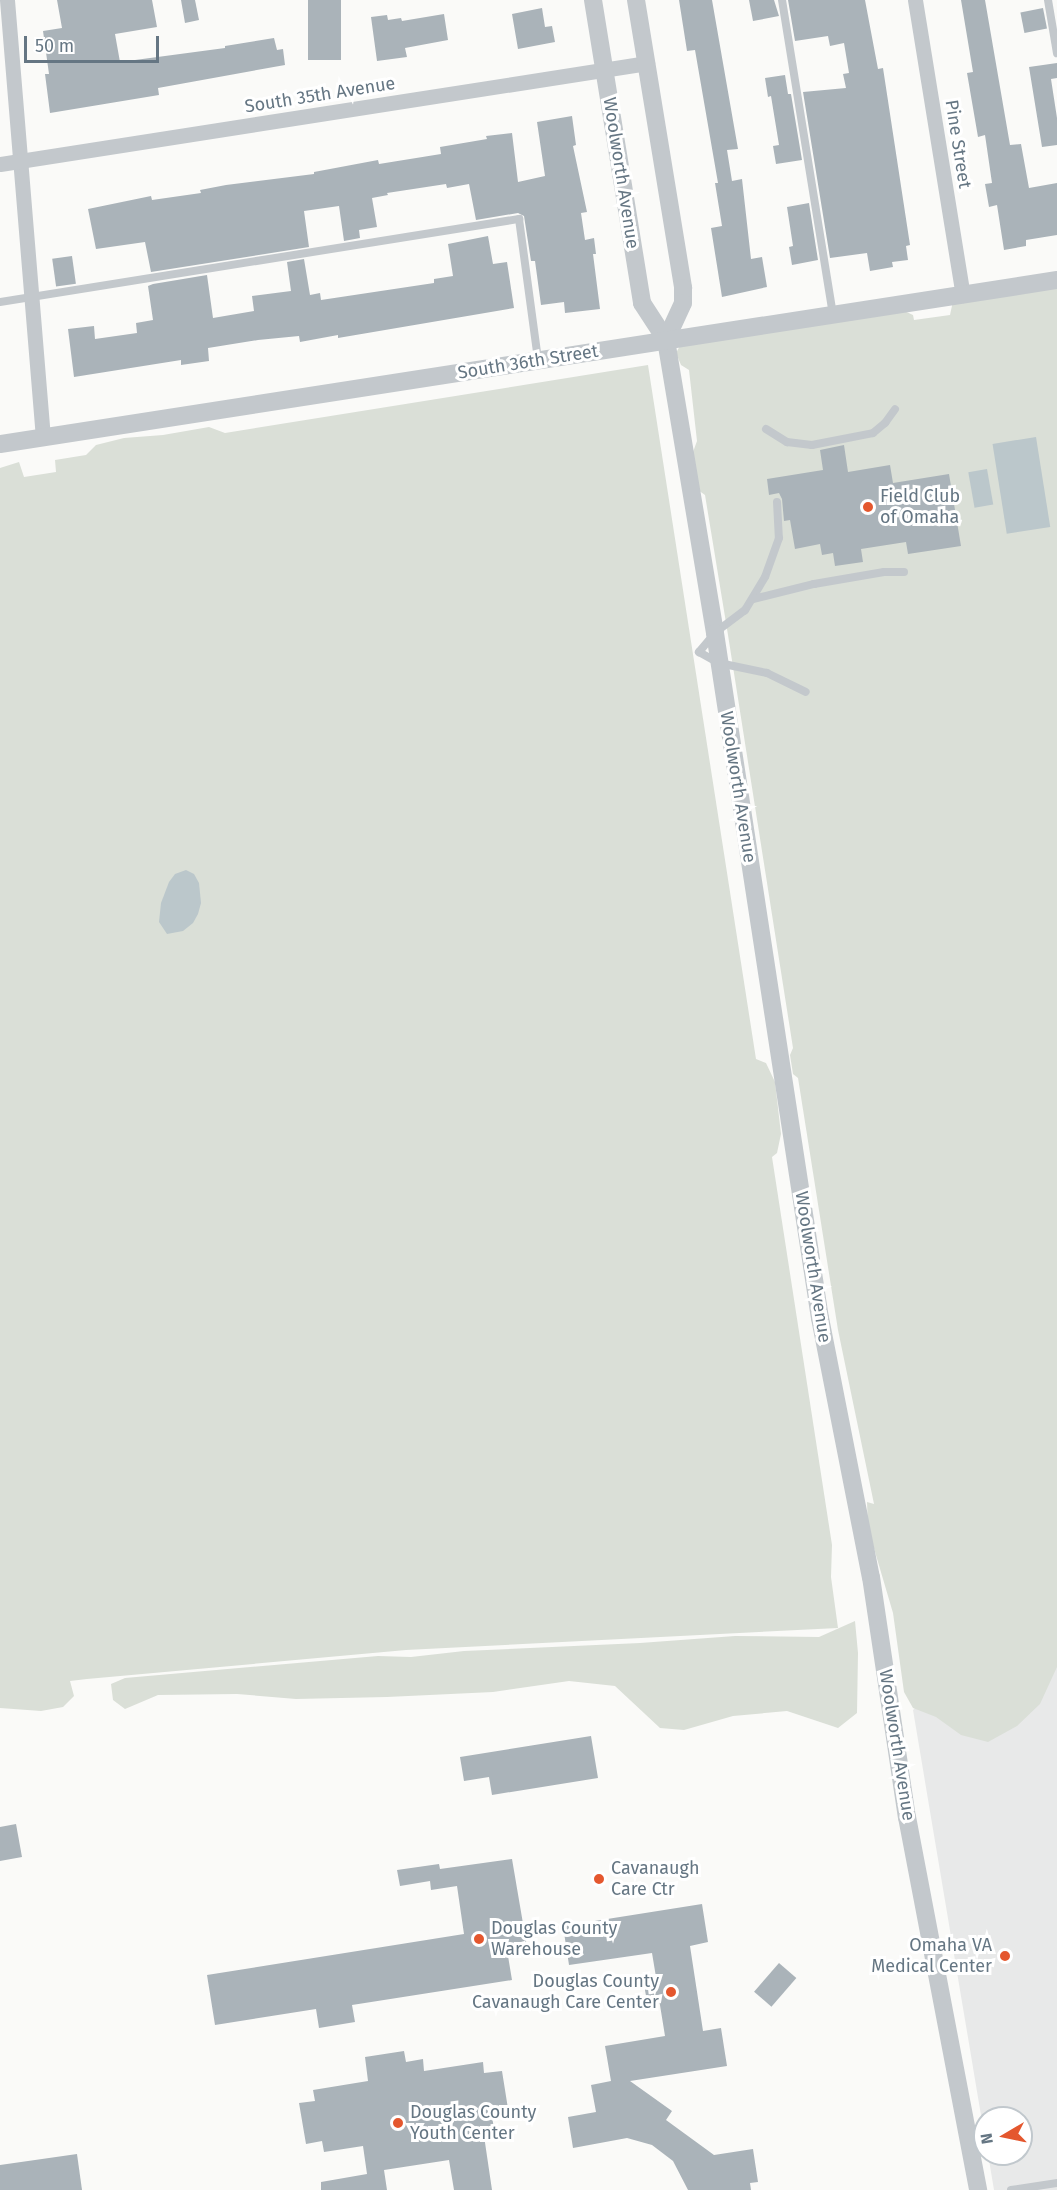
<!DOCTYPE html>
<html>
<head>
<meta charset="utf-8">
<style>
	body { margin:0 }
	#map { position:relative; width:1057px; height:2190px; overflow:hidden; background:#fafaf8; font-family:"Fira Sans",sans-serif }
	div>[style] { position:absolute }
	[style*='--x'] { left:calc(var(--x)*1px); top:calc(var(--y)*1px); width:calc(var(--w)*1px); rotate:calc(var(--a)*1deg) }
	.built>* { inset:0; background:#e8e9e9 }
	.green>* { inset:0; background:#dadfd7 }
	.water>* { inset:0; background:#bbc7cb; transform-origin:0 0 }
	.building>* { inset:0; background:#aab3b9; transform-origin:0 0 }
	.service>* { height:8px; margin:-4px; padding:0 4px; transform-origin:4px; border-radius:4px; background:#c3c8cc }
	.minor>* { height:15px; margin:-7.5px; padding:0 7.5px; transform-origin:7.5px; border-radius:7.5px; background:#c3c8cc }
	.tertiary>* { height:18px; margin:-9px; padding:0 9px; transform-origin:9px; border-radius:9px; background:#c3c8cc }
	.dots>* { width:16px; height:16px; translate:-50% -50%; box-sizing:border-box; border:3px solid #fff; border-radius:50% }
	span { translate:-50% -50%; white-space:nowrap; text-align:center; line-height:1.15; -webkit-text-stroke:6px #fff; paint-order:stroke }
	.street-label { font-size:18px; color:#657683 }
	.poi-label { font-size:18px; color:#657683 }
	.left { translate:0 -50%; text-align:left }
	.right { translate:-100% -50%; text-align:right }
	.north { position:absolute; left:973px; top:2106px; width:60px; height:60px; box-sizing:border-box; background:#fff; border:2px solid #c1c8cd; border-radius:50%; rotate:261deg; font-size:16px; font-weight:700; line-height:24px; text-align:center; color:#657683 }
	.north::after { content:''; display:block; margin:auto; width:21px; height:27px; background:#e4572e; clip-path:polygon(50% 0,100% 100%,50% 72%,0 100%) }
	.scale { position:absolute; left:24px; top:36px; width:135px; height:27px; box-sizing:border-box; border:3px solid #657683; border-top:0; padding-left:8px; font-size:18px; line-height:21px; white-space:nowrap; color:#657683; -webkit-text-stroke:4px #fff; paint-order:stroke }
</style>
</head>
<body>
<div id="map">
	<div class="built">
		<i style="clip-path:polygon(1057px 1623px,1057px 2190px,994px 2190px,988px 2154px,1021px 2154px,1021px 2118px,985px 2118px,985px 2139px,913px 1710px,959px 1669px)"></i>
	</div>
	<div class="green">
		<i style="clip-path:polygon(1057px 280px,1057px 1667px,1040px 1704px,1017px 1726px,988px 1742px,961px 1735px,936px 1717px,913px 1708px,904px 1692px,893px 1613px,868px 1528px,867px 1502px,874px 1504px,838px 1330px,798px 1078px,793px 1074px,790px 1055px,793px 1048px,728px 635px,705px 495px,698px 490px,693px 452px,697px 441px,689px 370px,681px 365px,676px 353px,682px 342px,900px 309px,913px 315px,914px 320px,950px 315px,953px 301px)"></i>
		<i style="clip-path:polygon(648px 365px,756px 1059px,766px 1063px,775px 1082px,781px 1134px,777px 1153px,772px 1157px,832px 1545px,831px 1577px,838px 1628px,406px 1650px,87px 1679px,70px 1681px,74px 1696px,63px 1707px,41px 1711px,0 1708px,0 468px,19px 462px,24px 477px,56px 472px,55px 460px,86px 455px,96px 445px,124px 438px,163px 435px,209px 427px,225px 433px)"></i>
		<i style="clip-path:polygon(855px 1621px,858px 1653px,857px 1713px,838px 1728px,787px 1711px,733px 1716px,684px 1730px,660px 1728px,615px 1686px,569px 1681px,493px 1692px,387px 1697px,296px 1699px,237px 1694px,158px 1695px,125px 1709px,113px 1700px,111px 1684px,125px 1678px,378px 1656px,411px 1657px,464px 1651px,640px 1643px,735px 1636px,819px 1637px)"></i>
	</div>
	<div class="water">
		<i style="left:1036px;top:437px;width:91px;height:44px;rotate:81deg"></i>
		<i style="left:987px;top:469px;width:36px;height:19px;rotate:80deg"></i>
		<i style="clip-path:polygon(186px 870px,194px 874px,199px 883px,201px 903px,198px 914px,193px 923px,183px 931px,167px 934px,159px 922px,161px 903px,169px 882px,175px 874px)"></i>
	</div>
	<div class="building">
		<i style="clip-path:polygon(57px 0,152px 0,157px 27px,115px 34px,120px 62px,225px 48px,225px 46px,274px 38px,277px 50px,283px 49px,285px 65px,158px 88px,159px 95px,50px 113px,45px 74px,49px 74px,43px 31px,62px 28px)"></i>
		<i style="clip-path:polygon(181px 0,195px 0,199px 20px,185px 23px)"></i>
		<i style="left:308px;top:0;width:33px;height:60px"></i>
		<i style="clip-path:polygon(679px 0,712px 0,738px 149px,727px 150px,732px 181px,742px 179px,751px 259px,762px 257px,767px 287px,722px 297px,711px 228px,722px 226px,715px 183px,718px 183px,695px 50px,687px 51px)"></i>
		<i style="clip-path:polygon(749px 0,774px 0,779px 16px,753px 21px)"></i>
		<i style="clip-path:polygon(788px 0,865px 0,878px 69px,883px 68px,910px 245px,906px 246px,908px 260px,892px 262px,893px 267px,870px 271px,867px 253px,830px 258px,803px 92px,846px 88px,843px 74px,849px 73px,844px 43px,830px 46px,828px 36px,795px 41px)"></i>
		<i style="clip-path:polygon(961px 0,985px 0,1010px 145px,1021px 144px,1029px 188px,1057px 183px,1057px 235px,1026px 240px,1026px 246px,1004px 250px,997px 205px,989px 207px,985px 184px,992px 183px,985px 135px,978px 137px,967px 73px,973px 72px)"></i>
		<i style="clip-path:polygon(542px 8px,545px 27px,552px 26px,555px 42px,518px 49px,512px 14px)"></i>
		<i style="left:1043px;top:8px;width:21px;height:23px;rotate:79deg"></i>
		<i style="clip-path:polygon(444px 14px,448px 40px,405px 48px,407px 57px,377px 61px,371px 17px,387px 15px,388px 20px,401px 18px,402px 21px)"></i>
		<i style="clip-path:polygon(1057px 63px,1057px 78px,1051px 79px,1057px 118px,1057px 145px,1042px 147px,1029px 67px)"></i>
		<i style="clip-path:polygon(785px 75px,788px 94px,791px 94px,802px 160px,776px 164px,773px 146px,779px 145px,771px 96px,768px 97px,765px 78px)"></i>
		<i style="clip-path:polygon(572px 116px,576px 145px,573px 146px,587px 212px,581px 213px,585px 240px,594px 238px,596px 254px,593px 254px,600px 309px,565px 313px,564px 302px,541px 305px,535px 261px,531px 261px,524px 216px,518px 213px,476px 220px,469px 184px,447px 188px,446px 184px,387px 193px,388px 195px,372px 198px,377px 227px,359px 230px,360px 238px,344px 241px,339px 206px,304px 211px,309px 247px,151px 272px,145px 242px,96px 249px,88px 209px,151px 196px,152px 200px,201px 193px,200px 190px,226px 185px,314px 174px,314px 172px,378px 160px,379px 164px,441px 154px,440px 147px,487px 139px,486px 136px,512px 133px,518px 182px,545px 176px,537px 122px)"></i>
		<i style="clip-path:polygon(809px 203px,818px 260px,792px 265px,789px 247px,793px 246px,787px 207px)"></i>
		<i style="clip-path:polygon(488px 236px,493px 264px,507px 262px,514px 308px,338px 338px,338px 335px,300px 342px,299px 336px,258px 340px,208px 348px,209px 361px,181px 365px,181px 360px,74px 377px,68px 329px,94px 326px,95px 339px,137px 333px,136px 323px,153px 320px,148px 286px,153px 284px,207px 275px,213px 318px,254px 311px,252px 296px,291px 291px,287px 262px,304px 259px,310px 295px,320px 293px,321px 300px,434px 283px,434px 279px,453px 276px,448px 244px)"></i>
		<i style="left:72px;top:256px;width:28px;height:20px;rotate:82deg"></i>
		<i style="clip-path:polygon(844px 445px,848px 472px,890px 465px,893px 483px,949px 474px,961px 546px,908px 554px,906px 542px,861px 549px,863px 562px,835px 566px,833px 553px,822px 555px,820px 544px,795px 549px,790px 520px,784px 521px,782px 499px,779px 493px,769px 495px,767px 479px,823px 470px,820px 450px)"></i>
		<i style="clip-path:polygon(591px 1736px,598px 1778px,492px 1795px,489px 1777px,464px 1781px,460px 1757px)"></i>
		<i style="clip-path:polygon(16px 1824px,22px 1857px,0 1861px,0 1827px)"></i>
		<i style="clip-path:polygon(512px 1859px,527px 1947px,507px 1950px,512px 1980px,352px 2005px,355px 2022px,319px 2028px,316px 2009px,215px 2025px,207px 1975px,464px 1934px,457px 1886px,431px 1890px,430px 1881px,400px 1886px,397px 1870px,439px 1864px,440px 1869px)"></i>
		<i style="clip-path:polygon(702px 1904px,708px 1942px,690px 1946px,703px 2031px,721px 2028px,727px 2066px,630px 2081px,672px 2111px,666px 2120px,714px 2155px,753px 2149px,758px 2182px,750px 2183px,751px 2190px,688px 2190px,673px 2161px,652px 2145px,627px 2138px,573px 2148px,568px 2117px,596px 2112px,591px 2085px,611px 2081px,605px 2046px,665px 2036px,659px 1999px,647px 2001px,644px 1985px,657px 1983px,652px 1953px,569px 1965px,563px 1926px)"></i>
		<i style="left:779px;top:1963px;width:23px;height:38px;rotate:41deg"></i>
		<i style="clip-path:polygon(404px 2051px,406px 2062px,423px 2059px,424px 2071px,483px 2062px,484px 2073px,502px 2071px,509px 2115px,492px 2117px,494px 2128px,483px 2129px,492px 2190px,454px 2190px,449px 2160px,384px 2170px,387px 2190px,321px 2190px,321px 2182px,367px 2174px,363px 2146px,324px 2152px,322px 2141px,306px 2144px,299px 2103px,315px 2101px,313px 2090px,368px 2081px,365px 2057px)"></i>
		<i style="clip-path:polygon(77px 2154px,82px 2190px,0 2190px,0 2165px)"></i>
	</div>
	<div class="service">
		<i style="--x:782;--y:0;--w:318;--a:80.8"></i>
		<i style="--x:1048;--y:0;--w:54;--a:80.4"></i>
		<i style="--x:0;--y:302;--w:526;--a:-9.09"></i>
		<i style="--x:519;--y:219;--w:142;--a:82.3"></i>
		<i style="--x:766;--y:429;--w:25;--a:32"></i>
		<i style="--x:787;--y:442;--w:25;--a:7"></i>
		<i style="--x:812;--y:445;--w:62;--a:-11.1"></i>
		<i style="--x:873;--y:433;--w:16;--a:-40"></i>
		<i style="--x:885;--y:423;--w:17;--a:-54"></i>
		<i style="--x:777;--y:502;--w:36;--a:87"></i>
		<i style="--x:779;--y:538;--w:41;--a:109.7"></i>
		<i style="--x:765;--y:577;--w:39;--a:121"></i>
		<i style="--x:745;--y:610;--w:38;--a:143"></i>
		<i style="--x:715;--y:633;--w:25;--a:130"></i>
		<i style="--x:699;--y:652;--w:23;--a:29"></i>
		<i style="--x:719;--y:663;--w:49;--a:11.8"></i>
		<i style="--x:767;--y:673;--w:43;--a:26"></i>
		<i style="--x:753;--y:599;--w:63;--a:-13.8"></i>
		<i style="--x:814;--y:584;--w:71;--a:-9.7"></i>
		<i style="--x:884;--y:572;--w:20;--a:0"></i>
		<i style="--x:1011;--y:2190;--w:47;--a:-8.7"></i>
	</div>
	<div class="minor">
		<i style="--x:7;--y:0;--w:439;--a:85.3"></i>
		<i style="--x:915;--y:0;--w:299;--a:80.8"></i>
		<i style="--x:0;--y:164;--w:655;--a:-8.87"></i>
	</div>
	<div class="tertiary">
		<i style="--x:593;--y:0;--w:307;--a:80.8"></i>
		<i style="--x:642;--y:303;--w:44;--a:57"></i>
		<i style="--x:666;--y:340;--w:297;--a:80.5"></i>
		<i style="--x:715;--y:633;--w:693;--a:81.29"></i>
		<i style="--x:820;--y:1318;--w:264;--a:78.9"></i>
		<i style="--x:871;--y:1577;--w:243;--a:81.5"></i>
		<i style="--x:907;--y:1817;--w:380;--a:79.2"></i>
		<i style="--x:636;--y:0;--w:292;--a:80.7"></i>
		<i style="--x:683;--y:288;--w:15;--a:90"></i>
		<i style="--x:683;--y:303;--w:41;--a:114.7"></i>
		<i style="--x:0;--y:444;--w:1070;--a:-8.82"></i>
	</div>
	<div class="dots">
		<i style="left:868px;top:507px;background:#e4572e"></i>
		<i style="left:599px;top:1879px;background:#e4572e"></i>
		<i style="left:479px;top:1939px;background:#e4572e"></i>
		<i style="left:1005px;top:1956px;background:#e4572e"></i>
		<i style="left:671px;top:1992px;background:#e4572e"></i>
		<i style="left:398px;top:2123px;background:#e4572e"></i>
	</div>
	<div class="street-label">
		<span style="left:320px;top:95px;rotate:-9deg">South 35th Avenue</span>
		<span style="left:958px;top:144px;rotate:81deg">Pine Street</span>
		<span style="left:621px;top:173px;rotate:81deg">Woolworth Avenue</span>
		<span style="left:528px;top:362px;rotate:-9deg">South 36th Street</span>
		<span style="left:738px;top:787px;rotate:81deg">Woolworth Avenue</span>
		<span style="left:813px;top:1267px;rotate:81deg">Woolworth Avenue</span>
		<span style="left:897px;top:1745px;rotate:81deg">Woolworth Avenue</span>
	</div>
	<div class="poi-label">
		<span class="left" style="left:880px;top:507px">Field Club<br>of Omaha</span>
		<span class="left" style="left:611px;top:1879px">Cavanaugh<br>Care Ctr</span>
		<span class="left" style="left:491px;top:1939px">Douglas County<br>Warehouse</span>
		<span class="right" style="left:992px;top:1956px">Omaha VA<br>Medical Center</span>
		<span class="right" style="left:659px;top:1992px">Douglas County<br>Cavanaugh Care Center</span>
		<span class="left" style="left:410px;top:2123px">Douglas County<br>Youth Center</span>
	</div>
	<div class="north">N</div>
	<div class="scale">50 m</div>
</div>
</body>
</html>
